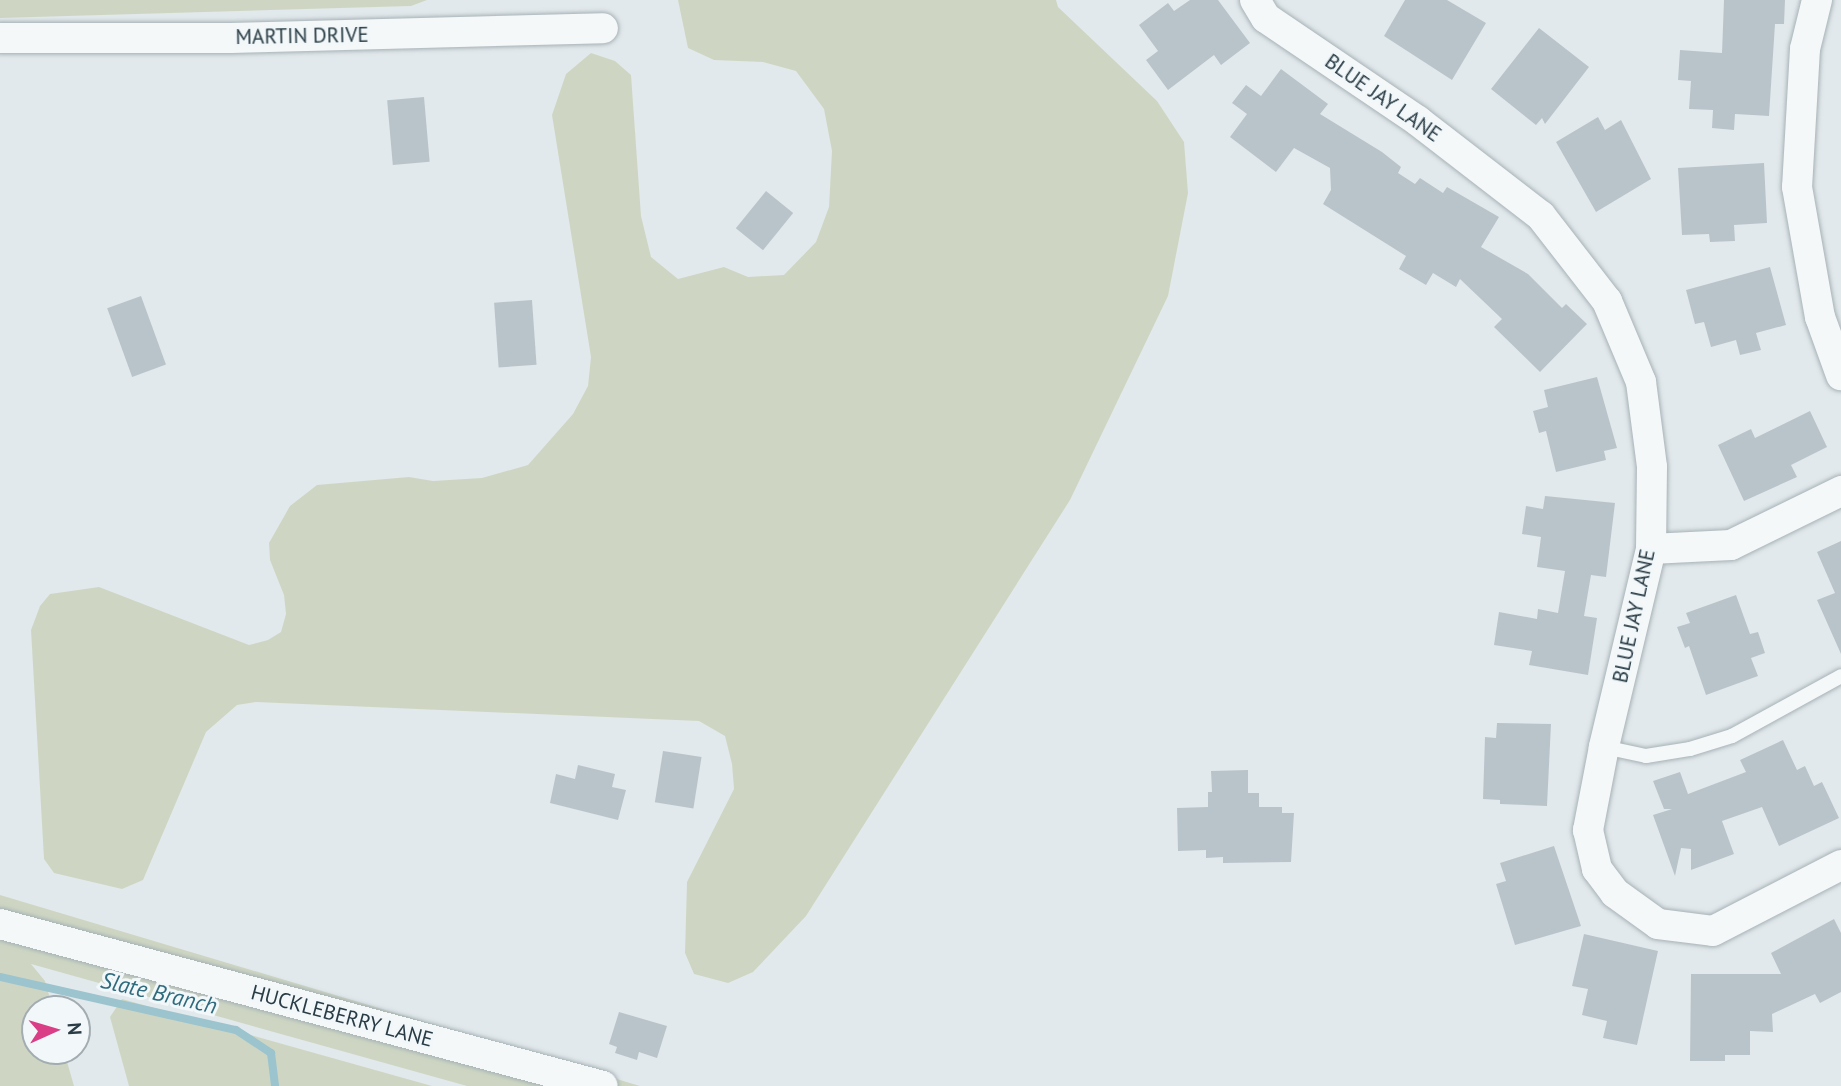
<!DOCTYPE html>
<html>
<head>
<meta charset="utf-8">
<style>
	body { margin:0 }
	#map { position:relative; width:1841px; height:1086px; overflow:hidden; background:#e2e9ec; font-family:"PT Sans",sans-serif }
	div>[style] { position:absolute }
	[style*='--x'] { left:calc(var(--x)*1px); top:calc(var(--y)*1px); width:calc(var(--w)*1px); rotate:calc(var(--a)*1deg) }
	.green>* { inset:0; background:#ced6c3 }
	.stream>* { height:8px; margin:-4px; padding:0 4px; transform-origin:4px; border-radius:4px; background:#9bc4ce }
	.building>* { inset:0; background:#b9c4ca; transform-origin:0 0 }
	.roads { filter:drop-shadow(0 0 2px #a7b2b7) drop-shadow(0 0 2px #a7b2b7) }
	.lane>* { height:14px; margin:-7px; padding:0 7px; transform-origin:7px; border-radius:7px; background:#f5f8f9 }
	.street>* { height:30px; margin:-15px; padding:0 15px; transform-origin:15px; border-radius:15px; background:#f5f8f9 }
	span { translate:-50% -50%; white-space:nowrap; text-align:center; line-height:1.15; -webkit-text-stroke:6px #f2f7f9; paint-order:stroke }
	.street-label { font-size:21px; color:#293c45 }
	.water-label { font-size:23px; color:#2f6a7d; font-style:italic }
	.north { position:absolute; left:21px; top:995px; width:70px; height:70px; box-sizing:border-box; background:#f2f7f9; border:2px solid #a2acb1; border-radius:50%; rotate:86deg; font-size:19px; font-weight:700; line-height:28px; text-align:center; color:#293c45 }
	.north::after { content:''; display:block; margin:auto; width:24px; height:32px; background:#d93e86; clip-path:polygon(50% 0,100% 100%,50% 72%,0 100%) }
</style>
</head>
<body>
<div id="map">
	<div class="green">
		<i style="clip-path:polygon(0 0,427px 0,411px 6px,0 18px)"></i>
		<i style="clip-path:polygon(678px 0,1056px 0,1058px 7px,1157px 101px,1184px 142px,1188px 193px,1168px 296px,1070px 500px,806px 916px,753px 972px,728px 983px,694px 974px,685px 953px,687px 882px,734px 789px,732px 764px,725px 736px,699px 721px,256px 702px,237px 705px,206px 732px,143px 880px,122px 889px,54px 873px,44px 859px,31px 630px,40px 606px,50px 594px,99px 587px,249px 645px,268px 640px,281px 632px,286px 614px,284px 595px,270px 560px,269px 543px,290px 506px,317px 485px,409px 477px,433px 481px,482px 478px,528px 465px,573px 414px,588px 386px,591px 357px,552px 115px,566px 74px,591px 53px,615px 61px,631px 75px,641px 216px,651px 257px,678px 279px,724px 267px,748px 277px,784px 275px,816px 242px,829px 207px,832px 151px,824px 109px,796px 71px,763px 62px,714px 60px,688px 48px)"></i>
		<i style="clip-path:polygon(0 895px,640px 1086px,467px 1086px,31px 964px,45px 981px,53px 1009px,35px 1009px,35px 1051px,64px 1051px,74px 1086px,0 1086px)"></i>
		<i style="clip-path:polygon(122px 999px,432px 1086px,129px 1086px,110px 1017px)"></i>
	</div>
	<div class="stream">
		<i style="--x:0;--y:977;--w:242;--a:12.7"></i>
		<i style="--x:236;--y:1030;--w:42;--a:33.3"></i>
		<i style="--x:271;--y:1053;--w:33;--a:83"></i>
	</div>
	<div class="building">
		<i style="clip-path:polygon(1190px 0,1218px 0,1250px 43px,1221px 65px,1214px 55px,1168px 90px,1146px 60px,1158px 51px,1139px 25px,1168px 3px,1174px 11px)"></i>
		<i style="clip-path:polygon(1405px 0,1447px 0,1486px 23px,1452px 80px,1384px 36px)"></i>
		<i style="clip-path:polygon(1724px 0,1785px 0,1784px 24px,1775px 24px,1769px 116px,1735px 114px,1734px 130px,1712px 128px,1713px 110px,1689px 109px,1691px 81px,1678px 80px,1680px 50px,1722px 53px)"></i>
		<i style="clip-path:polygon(1539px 28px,1589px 67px,1545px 124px,1542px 118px,1536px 125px,1491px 89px)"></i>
		<i style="clip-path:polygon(1281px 69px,1328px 104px,1320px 114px,1382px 152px,1401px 167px,1398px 173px,1415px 184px,1420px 178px,1443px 193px,1447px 187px,1499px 217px,1481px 247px,1528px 274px,1562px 308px,1566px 304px,1587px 324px,1540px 372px,1494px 327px,1502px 319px,1460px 279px,1456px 287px,1433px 273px,1426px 285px,1399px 269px,1406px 256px,1323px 204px,1331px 190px,1330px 168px,1294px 148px,1276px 172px,1230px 137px,1247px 114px,1232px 103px,1246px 85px,1261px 96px)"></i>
		<i style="left:424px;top:97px;width:65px;height:37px;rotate:85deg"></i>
		<i style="clip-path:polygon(1598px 117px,1605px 130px,1621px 120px,1651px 179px,1596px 212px,1556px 142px)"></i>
		<i style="clip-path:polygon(1764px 163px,1767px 223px,1734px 225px,1735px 241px,1710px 242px,1709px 234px,1682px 235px,1678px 168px)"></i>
		<i style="left:766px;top:191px;width:35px;height:48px;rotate:39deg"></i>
		<i style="clip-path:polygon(1770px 267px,1786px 325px,1756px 333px,1761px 350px,1740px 355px,1736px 340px,1711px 347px,1704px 322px,1695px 324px,1686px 290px)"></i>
		<i style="left:141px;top:296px;width:73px;height:36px;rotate:70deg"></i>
		<i style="left:532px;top:300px;width:65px;height:38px;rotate:86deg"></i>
		<i style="clip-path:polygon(1597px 377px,1617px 448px,1604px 451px,1606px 460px,1556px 472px,1546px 431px,1539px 433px,1533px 411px,1548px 407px,1544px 390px)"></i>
		<i style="clip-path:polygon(1810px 411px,1827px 447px,1791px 465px,1797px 477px,1744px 501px,1718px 445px,1751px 429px,1755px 438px)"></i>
		<i style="clip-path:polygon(1545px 496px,1615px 503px,1606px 577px,1591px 575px,1584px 616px,1597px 618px,1588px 675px,1529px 665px,1532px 651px,1494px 645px,1499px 612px,1537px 619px,1538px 609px,1558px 613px,1565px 571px,1537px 567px,1541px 537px,1522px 534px,1526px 506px,1543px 509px)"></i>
		<i style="clip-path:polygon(1841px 541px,1841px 654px,1817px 600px,1835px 593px,1817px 552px)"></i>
		<i style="clip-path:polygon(1736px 595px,1750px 634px,1758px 632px,1765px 653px,1751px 658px,1758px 676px,1706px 695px,1689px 646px,1685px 648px,1677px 627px,1690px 623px,1686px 613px)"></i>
		<i style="clip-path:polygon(1497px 723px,1551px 724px,1547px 806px,1500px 804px,1500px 800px,1483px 799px,1485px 737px,1496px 738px)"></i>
		<i style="clip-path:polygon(1783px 740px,1797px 770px,1805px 766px,1814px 786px,1822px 782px,1839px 818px,1779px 846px,1762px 807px,1722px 821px,1734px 854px,1691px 870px,1691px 849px,1681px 848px,1675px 876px,1653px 815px,1672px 809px,1664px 809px,1653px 781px,1680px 772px,1688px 794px,1746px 772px,1740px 760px)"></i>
		<i style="left:663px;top:751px;width:39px;height:52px;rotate:9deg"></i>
		<i style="clip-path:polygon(578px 765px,615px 774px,612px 787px,626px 790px,618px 820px,550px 803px,556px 774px,575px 779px)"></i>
		<i style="clip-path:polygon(1248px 770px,1248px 793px,1259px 793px,1259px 807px,1282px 807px,1282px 813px,1294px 813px,1291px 862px,1223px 863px,1223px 857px,1206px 858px,1206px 850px,1178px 851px,1177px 808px,1208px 807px,1208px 792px,1212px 792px,1211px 771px)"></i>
		<i style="clip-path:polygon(1554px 846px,1581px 926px,1515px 945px,1496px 884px,1506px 881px,1500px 863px)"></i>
		<i style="clip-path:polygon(1834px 919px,1841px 933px,1841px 992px,1820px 1003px,1815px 994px,1772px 1014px,1773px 1032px,1750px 1031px,1750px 1055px,1725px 1055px,1725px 1061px,1690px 1061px,1691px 974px,1781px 974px,1771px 953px)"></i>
		<i style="clip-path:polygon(1584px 934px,1658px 951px,1637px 1045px,1603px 1038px,1607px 1021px,1582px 1015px,1588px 989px,1572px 986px)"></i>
		<i style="clip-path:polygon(619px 1012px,667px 1026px,657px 1058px,639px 1052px,637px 1060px,615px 1053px,617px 1047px,609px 1044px)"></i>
	</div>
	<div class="roads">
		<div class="lane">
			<i style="--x:1604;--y:747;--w:43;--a:12.1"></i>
			<i style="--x:1646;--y:756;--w:45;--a:-9"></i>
			<i style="--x:1690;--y:749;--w:44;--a:-17.2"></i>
			<i style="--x:1732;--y:736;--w:124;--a:-28.8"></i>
		</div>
		<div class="street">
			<i style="--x:1255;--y:0;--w:21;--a:59"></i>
			<i style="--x:1266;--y:18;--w:184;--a:34.1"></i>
			<i style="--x:1418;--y:121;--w:155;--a:37.7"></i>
			<i style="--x:1541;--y:216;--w:108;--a:52.2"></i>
			<i style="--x:1607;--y:301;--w:88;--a:67.2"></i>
			<i style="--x:1641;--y:382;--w:86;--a:82.6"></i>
			<i style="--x:1652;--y:467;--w:82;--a:90.7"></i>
			<i style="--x:1651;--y:549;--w:204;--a:103.4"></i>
			<i style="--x:1604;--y:747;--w:85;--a:100.9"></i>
			<i style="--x:1588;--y:830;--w:40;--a:77"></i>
			<i style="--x:1597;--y:869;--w:30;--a:53"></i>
			<i style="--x:1615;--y:893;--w:53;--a:35.8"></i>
			<i style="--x:1658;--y:924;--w:55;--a:7.3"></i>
			<i style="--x:1713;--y:931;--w:144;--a:-27.3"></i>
			<i style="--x:1817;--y:0;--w:50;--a:103.8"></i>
			<i style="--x:1805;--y:49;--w:138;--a:93.3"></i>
			<i style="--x:1797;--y:187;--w:132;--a:80"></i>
			<i style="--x:1820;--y:317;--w:62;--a:70.1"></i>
			<i style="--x:0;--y:38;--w:231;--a:0"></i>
			<i style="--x:231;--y:38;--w:372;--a:-1.5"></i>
			<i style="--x:1651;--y:549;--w:80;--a:-2.9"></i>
			<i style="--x:1731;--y:545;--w:123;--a:-26.1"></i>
			<i style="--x:0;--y:924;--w:624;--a:15.04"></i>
		</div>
	</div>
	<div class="street-label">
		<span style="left:302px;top:36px;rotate:-1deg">MARTIN DRIVE</span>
		<span style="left:1383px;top:98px;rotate:35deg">BLUE JAY LANE</span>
		<span style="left:1634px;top:616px;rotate:-78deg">BLUE JAY LANE</span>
		<span style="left:342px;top:1016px;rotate:15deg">HUCKLEBERRY LANE</span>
	</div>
	<div class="water-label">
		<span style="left:159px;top:993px;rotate:13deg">Slate Branch</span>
	</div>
	<div class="north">N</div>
</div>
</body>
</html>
